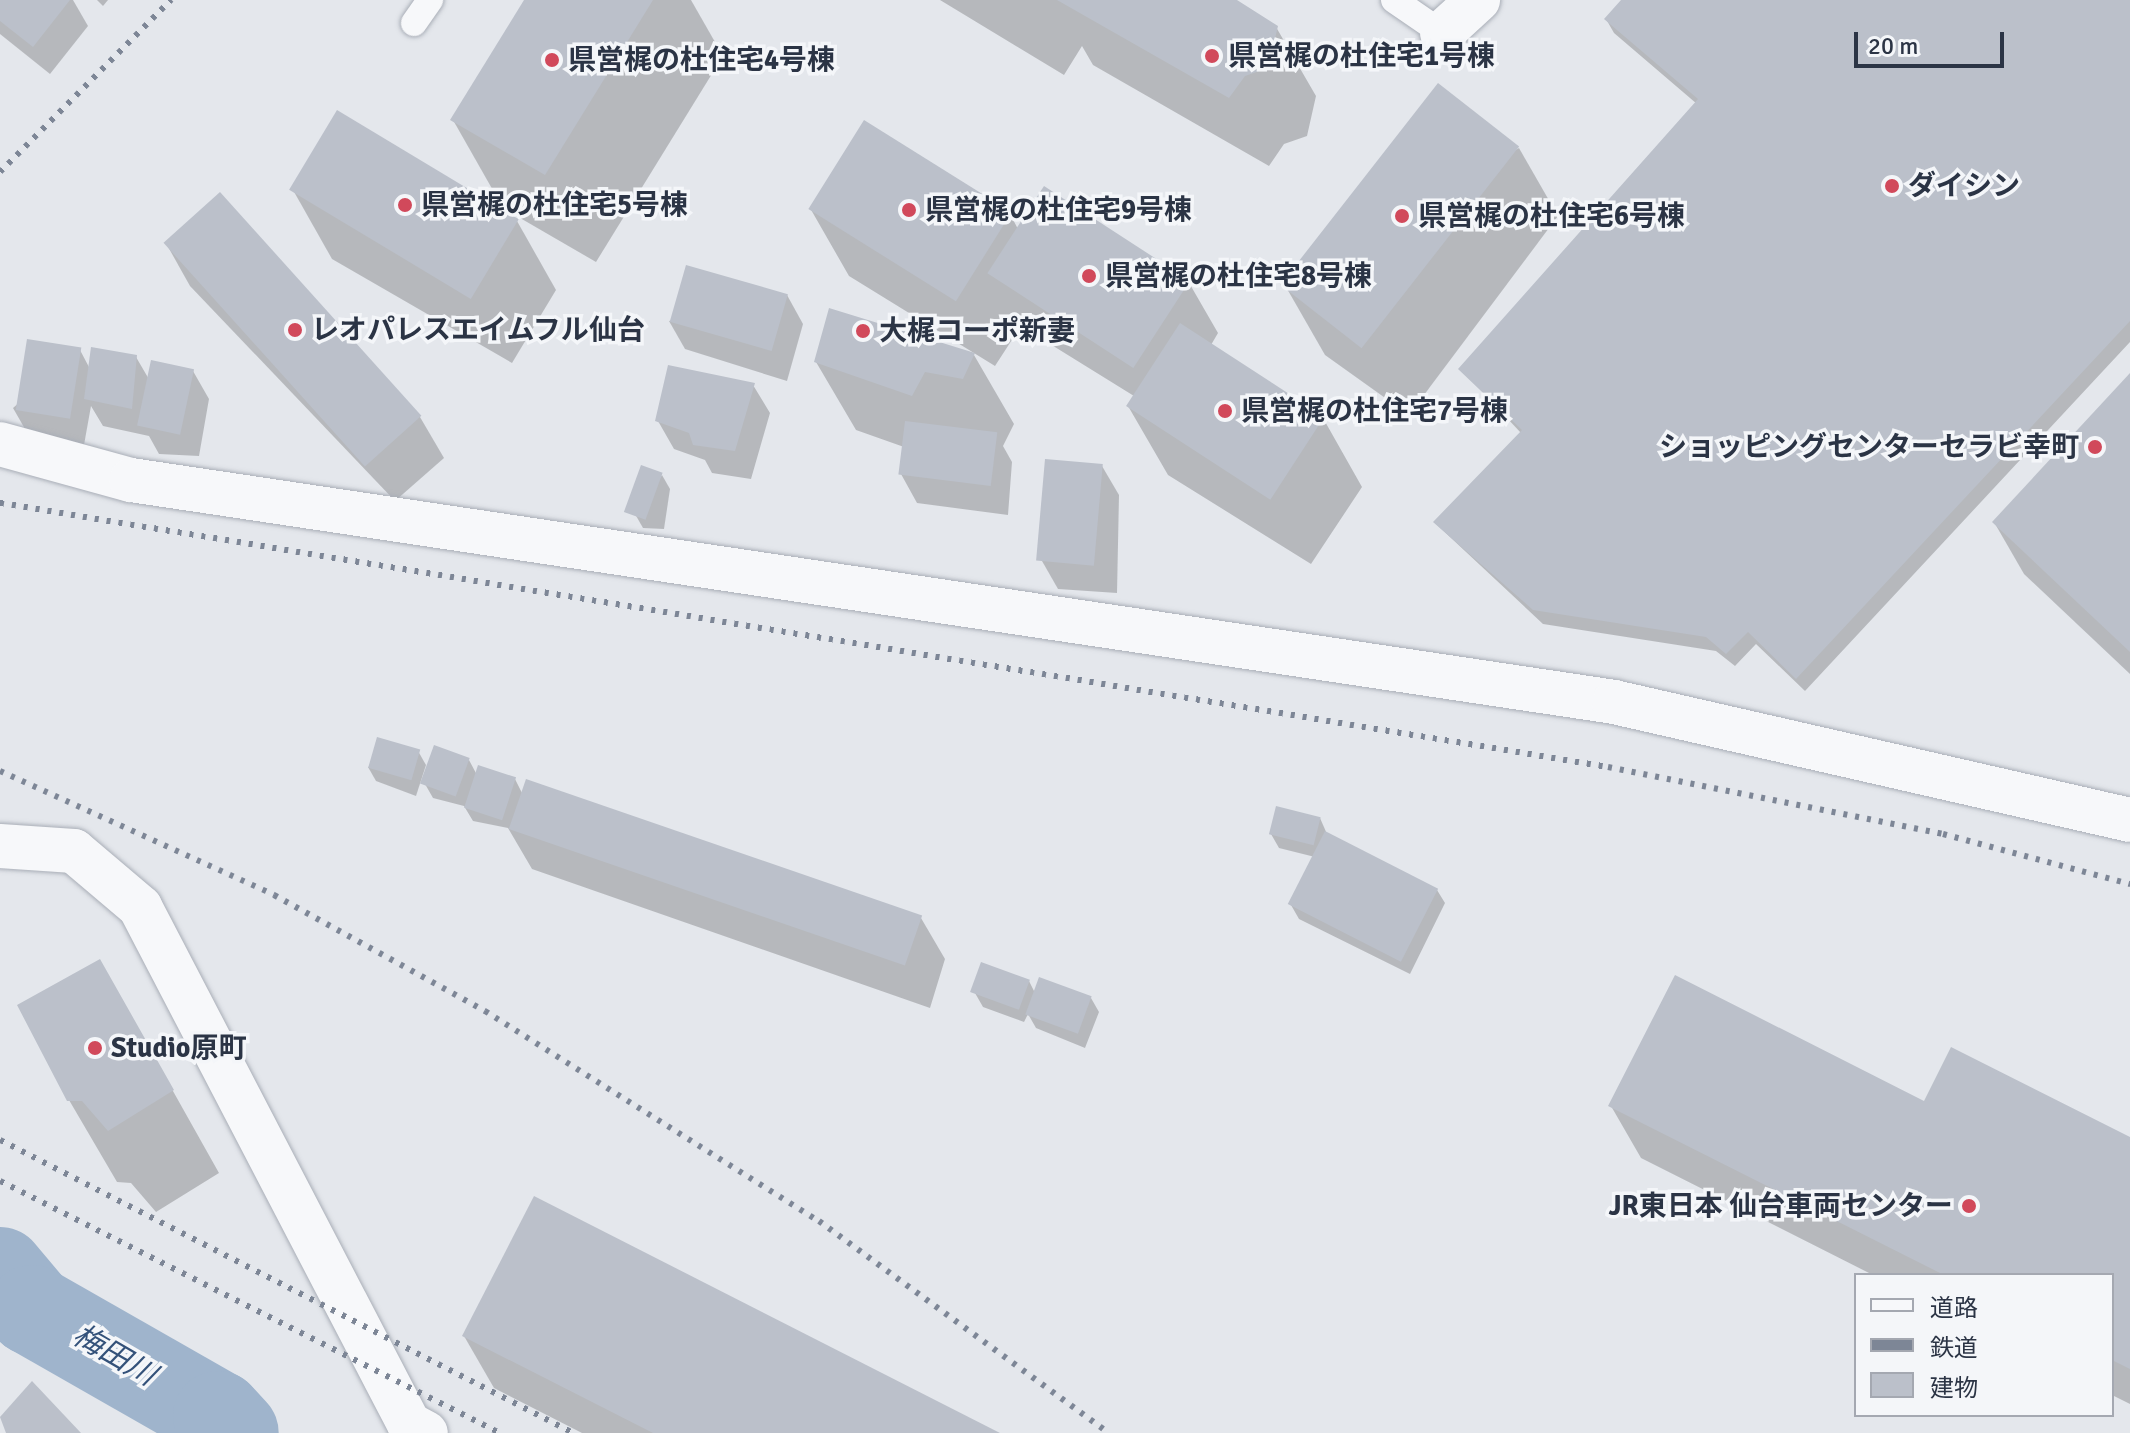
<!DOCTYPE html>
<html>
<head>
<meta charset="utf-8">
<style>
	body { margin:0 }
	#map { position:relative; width:2130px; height:1433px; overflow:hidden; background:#e4e7ec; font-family:Signika,"Noto Sans JP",sans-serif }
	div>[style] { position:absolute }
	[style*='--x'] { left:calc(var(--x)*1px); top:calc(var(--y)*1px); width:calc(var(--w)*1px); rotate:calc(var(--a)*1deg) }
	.shadow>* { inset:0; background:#0003 }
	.river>* { height:90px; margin:-45px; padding:0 45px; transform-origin:45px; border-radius:45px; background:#9fb4cc }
	.building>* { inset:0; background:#bbc0ca; transform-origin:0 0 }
	.roads { filter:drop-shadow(0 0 2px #a9aeb7) drop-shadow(0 0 2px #a9aeb7) }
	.service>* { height:26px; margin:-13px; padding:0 13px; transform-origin:13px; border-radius:13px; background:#f7f8fa }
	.minor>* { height:44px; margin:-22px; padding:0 22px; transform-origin:22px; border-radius:22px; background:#f7f8fa }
	.rail>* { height:6px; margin-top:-3px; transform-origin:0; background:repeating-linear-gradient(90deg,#7d8696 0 4px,transparent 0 12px) }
	.dots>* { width:22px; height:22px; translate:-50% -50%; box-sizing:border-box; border:4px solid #f4f6f9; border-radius:50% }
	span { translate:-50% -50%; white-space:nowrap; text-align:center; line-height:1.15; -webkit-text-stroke:7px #f4f6f9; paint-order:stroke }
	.poi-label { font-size:28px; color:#2b3445; font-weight:700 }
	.left { translate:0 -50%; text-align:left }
	.right { translate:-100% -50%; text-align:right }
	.water-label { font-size:30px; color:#34527a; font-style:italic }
	.legend { position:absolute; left:1854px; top:1273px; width:260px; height:144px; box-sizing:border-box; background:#f4f6f9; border:2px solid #a4a8b1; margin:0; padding:10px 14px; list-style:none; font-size:24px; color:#2b3445 }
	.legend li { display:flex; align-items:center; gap:16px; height:40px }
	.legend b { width:40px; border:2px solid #a4a8b1 }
	.scale { position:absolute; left:1854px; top:32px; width:150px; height:36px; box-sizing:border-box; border:4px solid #2b3445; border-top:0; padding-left:10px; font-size:24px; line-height:28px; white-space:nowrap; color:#2b3445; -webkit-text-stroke:6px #f4f6f9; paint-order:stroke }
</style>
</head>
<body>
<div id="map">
	<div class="shadow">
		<i style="clip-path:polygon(0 0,73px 0,88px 26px,50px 74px,0 34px)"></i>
		<i style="clip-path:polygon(97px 0,108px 0,103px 6px)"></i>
		<i style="clip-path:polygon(526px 0,691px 0,723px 56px,596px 262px,503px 208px,453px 120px)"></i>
		<i style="clip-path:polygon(940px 0,1234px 0,1276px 27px,1316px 96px,1307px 136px,1284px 144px,1269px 166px,1093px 65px,1082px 46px,1064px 75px)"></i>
		<i style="clip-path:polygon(1624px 0,2130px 0,2130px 342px,1805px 691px,1756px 644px,1735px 666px,1716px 651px,1543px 624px,1435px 523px,1521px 433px,1461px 369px,1697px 104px,1614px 33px,1606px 19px)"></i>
		<i style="clip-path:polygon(1519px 148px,1558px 216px,1409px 415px,1325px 355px,1286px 287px)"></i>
		<i style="clip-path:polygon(293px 190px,517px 221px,556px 290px,512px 363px,332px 259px)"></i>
		<i style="clip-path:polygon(810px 208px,1010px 214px,1018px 229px,1188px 281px,1218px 333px,1211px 345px,1323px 418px,1362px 487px,1311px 564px,1168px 475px,1128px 406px,1134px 396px,1021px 326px,995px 366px,849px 276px)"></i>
		<i style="clip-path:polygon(167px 245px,420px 417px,444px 458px,395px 501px,190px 286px)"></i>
		<i style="clip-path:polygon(787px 295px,803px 324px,787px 381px,685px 349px,669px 321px)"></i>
		<i style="clip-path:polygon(831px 311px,974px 355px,1014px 424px,1003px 446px,1012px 462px,1008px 515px,917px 503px,901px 474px,904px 447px,856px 430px,816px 362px)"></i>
		<i style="clip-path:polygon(80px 350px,90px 369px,136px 357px,150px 381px,193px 371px,209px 399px,199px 456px,159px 454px,149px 436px,103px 426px,91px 406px,84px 445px,29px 436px,13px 408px)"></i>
		<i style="clip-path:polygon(2130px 376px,2130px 674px,2024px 574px,1994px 522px)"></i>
		<i style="clip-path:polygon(753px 385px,770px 413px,751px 479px,712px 473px,705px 460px,674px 449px,658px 421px)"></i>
		<i style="clip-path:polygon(1102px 466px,1119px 495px,1117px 593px,1058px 589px,1042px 561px)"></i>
		<i style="clip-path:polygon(662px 475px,670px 489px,664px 529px,643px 528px,635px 514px)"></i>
		<i style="clip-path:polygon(418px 751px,426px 765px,416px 796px,376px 781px,368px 767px)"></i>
		<i style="clip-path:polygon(469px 760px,477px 775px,515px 779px,522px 793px,921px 918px,945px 959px,930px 1008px,532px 869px,508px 828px,473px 821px,464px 806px,433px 798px,425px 784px)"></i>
		<i style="clip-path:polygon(1320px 818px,1327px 834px,1437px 890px,1445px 903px,1410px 974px,1299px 919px,1291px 905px,1315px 857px,1279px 848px,1271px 834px)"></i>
		<i style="clip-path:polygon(1029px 981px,1035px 993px,1091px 998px,1099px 1012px,1085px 1048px,1036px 1028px,1028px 1014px,1024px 1022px,983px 1007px,975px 993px)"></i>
		<i style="clip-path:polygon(146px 1043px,219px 1173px,156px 1212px,131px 1183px,117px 1182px,69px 1100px)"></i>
		<i style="clip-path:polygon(1925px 1103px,2130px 1139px,2130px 1404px,2112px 1395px,2112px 1275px,1873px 1275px,1641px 1158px,1611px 1106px)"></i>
		<i style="clip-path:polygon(464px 1336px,995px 1433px,582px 1433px,494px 1388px)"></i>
	</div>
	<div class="river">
		<i style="--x:0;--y:1272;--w:50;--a:49.9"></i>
		<i style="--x:32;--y:1310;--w:214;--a:29.7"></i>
		<i style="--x:218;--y:1416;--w:23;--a:47"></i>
	</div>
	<div class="building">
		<i style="clip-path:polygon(0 0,70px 0,33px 47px,0 21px)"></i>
		<i style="clip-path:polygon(524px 0,653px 0,545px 175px,450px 120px)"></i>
		<i style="clip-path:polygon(1057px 0,1237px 0,1278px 26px,1268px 68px,1245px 76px,1229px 98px)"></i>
		<i style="clip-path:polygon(1621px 0,2130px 0,2130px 321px,1796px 679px,1748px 632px,1726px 654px,1706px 637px,1533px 610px,1433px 522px,1522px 430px,1458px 369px,1698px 99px,1604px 19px)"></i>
		<i style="left:1438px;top:83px;width:103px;height:256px;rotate:38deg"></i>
		<i style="left:337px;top:110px;width:212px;height:93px;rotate:31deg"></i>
		<i style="left:864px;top:120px;width:174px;height:105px;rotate:32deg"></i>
		<i style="left:1044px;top:186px;width:174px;height:104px;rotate:33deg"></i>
		<i style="left:220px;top:192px;width:301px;height:76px;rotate:48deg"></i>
		<i style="left:686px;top:265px;width:106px;height:59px;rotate:16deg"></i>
		<i style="clip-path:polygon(829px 308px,975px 353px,963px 379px,925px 372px,912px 396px,814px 362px)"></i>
		<i style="left:1180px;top:323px;width:172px;height:99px;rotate:33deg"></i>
		<i style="left:27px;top:339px;width:55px;height:72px;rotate:9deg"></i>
		<i style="clip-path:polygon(91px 347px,137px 355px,132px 409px,84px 399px)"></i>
		<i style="left:151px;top:360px;width:44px;height:67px;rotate:12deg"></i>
		<i style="clip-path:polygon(668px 365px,755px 383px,735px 451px,693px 445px,689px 433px,655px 421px)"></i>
		<i style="clip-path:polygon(2130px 373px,2130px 652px,1992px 522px)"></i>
		<i style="left:905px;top:421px;width:93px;height:54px;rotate:7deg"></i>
		<i style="left:1045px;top:459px;width:58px;height:102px;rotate:5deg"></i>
		<i style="left:641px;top:465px;width:23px;height:50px;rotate:20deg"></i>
		<i style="left:377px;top:737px;width:45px;height:32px;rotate:16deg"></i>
		<i style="left:434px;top:745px;width:38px;height:41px;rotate:20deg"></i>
		<i style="left:478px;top:765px;width:40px;height:45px;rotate:18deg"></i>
		<i style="left:526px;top:779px;width:419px;height:53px;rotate:19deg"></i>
		<i style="left:1276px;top:806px;width:46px;height:29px;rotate:14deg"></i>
		<i style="left:1325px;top:831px;width:127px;height:82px;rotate:27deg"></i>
		<i style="clip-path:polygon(100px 959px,174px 1090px,108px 1131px,82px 1101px,67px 1101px,17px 1005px)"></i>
		<i style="left:981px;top:962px;width:52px;height:32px;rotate:20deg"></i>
		<i style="clip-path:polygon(1675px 975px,1924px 1101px,1951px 1047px,2130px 1137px,2130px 1369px,2112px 1360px,2112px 1275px,1944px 1275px,1608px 1106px)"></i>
		<i style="left:1039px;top:977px;width:56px;height:40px;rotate:20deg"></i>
		<i style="clip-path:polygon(534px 1196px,1000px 1433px,653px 1433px,462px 1336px)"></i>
		<i style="clip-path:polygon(32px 1381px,81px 1433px,6px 1433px,0 1417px)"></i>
	</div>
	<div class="roads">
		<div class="service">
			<i style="--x:1394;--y:0;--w:58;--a:34.5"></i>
			<i style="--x:414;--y:23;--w:28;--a:-55"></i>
		</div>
		<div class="minor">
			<i style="--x:1442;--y:33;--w:49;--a:-42.5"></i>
			<i style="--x:0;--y:444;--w:136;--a:15.4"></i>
			<i style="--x:131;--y:480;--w:1500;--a:8.51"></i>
			<i style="--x:1614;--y:702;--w:529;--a:12.88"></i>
			<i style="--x:0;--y:846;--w:74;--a:3.9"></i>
			<i style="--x:74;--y:851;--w:87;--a:40.3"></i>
			<i style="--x:140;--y:907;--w:583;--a:62.51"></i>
			<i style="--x:409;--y:1424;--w:19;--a:28"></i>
		</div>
	</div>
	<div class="rail">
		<i style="--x:0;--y:172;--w:243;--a:-45.2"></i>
		<i style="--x:0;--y:503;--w:1630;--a:9.32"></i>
		<i style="--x:1608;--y:767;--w:342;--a:11.3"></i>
		<i style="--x:1943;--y:834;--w:194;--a:15"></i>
		<i style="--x:0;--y:771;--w:301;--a:24.3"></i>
		<i style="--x:274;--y:895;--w:241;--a:28.8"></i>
		<i style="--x:485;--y:1011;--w:395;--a:32.2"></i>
		<i style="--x:819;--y:1221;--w:359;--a:36.2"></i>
		<i style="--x:0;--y:1140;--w:644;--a:27.08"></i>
		<i style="--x:0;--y:1181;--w:560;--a:26.75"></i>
	</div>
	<div class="dots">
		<i style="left:1212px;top:56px;background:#d1495b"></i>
		<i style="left:552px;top:60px;background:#d1495b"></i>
		<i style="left:1892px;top:186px;background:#d1495b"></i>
		<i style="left:405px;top:205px;background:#d1495b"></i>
		<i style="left:909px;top:210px;background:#d1495b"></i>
		<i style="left:1402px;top:216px;background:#d1495b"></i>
		<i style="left:1089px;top:276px;background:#d1495b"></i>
		<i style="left:295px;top:330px;background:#d1495b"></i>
		<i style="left:863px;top:331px;background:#d1495b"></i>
		<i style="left:1225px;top:411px;background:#d1495b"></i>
		<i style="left:2095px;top:447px;background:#d1495b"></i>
		<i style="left:95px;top:1048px;background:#d1495b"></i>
		<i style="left:1969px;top:1206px;background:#d1495b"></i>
	</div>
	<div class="poi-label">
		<span class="left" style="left:1228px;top:56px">県営梶の杜住宅1号棟</span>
		<span class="left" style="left:568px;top:60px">県営梶の杜住宅4号棟</span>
		<span class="left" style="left:1908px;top:186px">ダイシン</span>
		<span class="left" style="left:421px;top:205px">県営梶の杜住宅5号棟</span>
		<span class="left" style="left:925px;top:210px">県営梶の杜住宅9号棟</span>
		<span class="left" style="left:1418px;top:216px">県営梶の杜住宅6号棟</span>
		<span class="left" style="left:1105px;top:276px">県営梶の杜住宅8号棟</span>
		<span class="left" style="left:311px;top:330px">レオパレスエイムフル仙台</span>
		<span class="left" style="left:879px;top:331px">大梶コーポ新妻</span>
		<span class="left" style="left:1241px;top:411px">県営梶の杜住宅7号棟</span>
		<span class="right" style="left:2079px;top:447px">ショッピングセンターセラビ幸町</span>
		<span class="left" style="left:111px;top:1048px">Studio原町</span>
		<span class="right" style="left:1953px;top:1206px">JR東日本 仙台車両センター</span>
	</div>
	<div class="water-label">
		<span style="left:114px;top:1356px;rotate:30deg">梅田川</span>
	</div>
	<ul class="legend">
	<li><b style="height:10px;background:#f7f8fa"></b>道路</li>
	<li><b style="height:10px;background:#7d8696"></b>鉄道</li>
	<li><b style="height:22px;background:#bbc0ca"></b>建物</li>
	</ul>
	<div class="scale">20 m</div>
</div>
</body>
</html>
